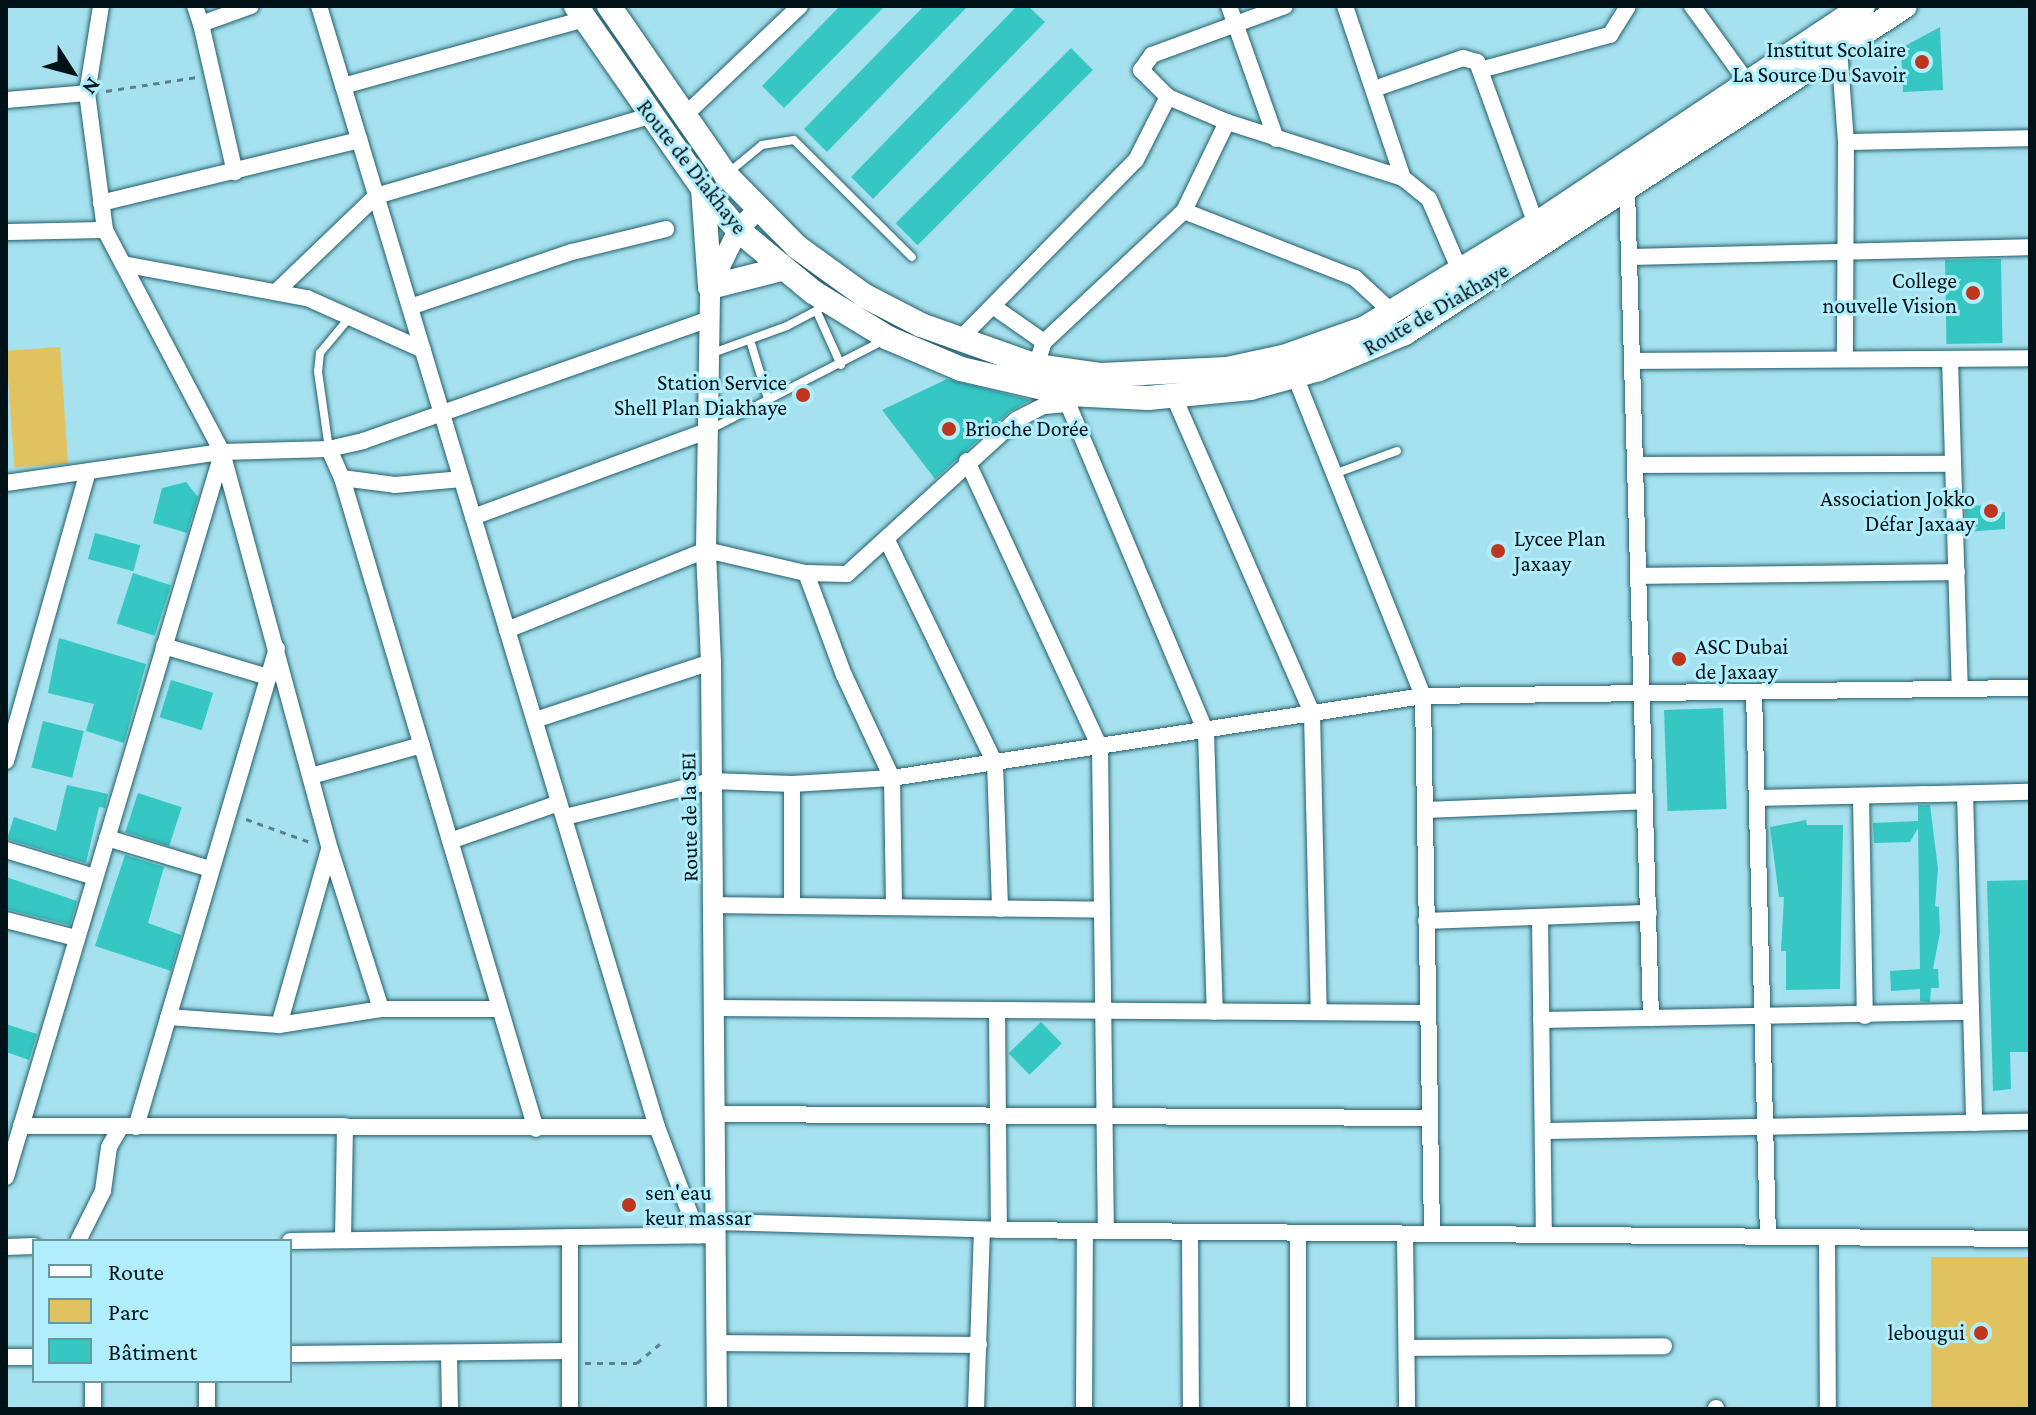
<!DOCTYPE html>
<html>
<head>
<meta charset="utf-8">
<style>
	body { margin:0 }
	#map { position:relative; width:2036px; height:1415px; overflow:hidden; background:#a5e1ee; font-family:"Crimson Pro",serif }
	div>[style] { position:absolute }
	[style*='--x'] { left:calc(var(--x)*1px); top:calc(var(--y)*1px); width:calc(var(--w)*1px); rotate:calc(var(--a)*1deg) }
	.green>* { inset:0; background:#e1c261; transform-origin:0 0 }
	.building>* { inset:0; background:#36c7c3; transform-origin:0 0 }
	.path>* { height:3px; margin-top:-1.5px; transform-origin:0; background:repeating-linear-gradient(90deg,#5a828c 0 6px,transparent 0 12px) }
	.roads { filter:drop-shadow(0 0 2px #235f6b) drop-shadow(0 0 2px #235f6b) }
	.service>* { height:8px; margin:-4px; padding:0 4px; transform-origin:4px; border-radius:4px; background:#fff }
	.minor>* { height:16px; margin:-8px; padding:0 8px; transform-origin:8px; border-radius:8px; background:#fff }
	.tertiary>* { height:20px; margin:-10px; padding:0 10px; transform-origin:10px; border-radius:10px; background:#fff }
	.primary>* { height:24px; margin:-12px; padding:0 12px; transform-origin:12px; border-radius:12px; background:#fff }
	.dots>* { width:22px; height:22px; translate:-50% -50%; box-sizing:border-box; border:4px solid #b1eefb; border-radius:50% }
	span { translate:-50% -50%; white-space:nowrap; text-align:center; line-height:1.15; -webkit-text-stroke:6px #b1eefb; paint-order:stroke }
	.poi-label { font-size:22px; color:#001217 }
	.right { translate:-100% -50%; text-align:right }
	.left { translate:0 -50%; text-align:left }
	.street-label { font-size:22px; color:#001217 }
	.frame { position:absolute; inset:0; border:8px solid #001217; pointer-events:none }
	.legend { position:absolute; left:32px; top:1239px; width:260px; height:144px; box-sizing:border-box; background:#b1eefb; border:2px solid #6a96a0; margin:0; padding:10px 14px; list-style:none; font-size:24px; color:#001217 }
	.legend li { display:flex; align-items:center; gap:16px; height:40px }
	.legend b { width:40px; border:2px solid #6a96a0 }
	.north { position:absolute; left:32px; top:32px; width:80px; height:80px; -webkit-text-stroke:6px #b1eefb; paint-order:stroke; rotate:126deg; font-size:22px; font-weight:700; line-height:32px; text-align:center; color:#001217 }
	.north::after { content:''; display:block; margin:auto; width:28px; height:36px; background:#001217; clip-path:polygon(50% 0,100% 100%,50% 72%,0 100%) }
</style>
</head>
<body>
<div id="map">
	<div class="green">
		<i style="left:60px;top:347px;width:117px;height:54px;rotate:86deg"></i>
		<i style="left:2030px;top:1257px;width:152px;height:99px;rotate:90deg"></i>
	</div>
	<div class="building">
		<i style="clip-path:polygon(840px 6px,885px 6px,784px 108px,762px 86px)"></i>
		<i style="clip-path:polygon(924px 6px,968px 6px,827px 152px,804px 129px)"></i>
		<i style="clip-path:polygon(1017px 6px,1028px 6px,1045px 22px,873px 199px,851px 177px)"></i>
		<i style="clip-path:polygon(1940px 27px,1943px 90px,1903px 92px,1901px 48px)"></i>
		<i style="left:1071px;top:48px;width:31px;height:248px;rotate:45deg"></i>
		<i style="left:2001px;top:259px;width:84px;height:56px;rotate:89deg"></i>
		<i style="clip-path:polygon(947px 379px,1030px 400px,1009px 412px,935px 479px,882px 410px)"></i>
		<i style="clip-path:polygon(186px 482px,198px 497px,187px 533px,153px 523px,162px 488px)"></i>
		<i style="clip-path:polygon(1998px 505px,1999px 512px,2005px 512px,2005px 529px,1966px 532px,1965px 506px)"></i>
		<i style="left:95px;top:533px;width:47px;height:27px;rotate:15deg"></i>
		<i style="left:133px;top:573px;width:40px;height:53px;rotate:18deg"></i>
		<i style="clip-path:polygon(59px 638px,146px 664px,124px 743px,86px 731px,94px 704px,48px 693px)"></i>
		<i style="left:171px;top:680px;width:44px;height:39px;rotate:17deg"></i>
		<i style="left:1723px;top:708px;width:101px;height:59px;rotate:88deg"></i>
		<i style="left:43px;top:721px;width:42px;height:48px;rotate:14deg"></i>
		<i style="clip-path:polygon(67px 785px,108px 794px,105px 808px,99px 807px,86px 863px,7px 839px,14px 817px,56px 831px)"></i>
		<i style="left:138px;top:793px;width:46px;height:41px;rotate:18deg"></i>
		<i style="clip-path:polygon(1918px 805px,1930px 805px,1938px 869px,1935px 906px,1939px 907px,1940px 933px,1933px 969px,1938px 969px,1939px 988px,1931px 988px,1930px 1002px,1920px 1001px,1920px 989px,1891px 991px,1890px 971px,1920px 969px,1918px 828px,1910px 842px,1874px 843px,1873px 823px,1918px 821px)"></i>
		<i style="clip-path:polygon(1806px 820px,1807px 825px,1843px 825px,1840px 989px,1786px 990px,1786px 951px,1781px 951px,1784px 897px,1779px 897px,1770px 827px)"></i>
		<i style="clip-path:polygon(125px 855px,164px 867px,148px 923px,181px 935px,171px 971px,95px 946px)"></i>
		<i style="clip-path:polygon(6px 877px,77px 901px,70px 925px,6px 909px)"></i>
		<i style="clip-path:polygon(2030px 880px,2030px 1052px,2010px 1052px,2011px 1089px,1993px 1091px,1987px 881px)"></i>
		<i style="left:1041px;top:1022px;width:30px;height:45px;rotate:46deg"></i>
		<i style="clip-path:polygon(6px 1024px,37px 1034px,29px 1060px,6px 1052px)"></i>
	</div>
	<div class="path">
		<i style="--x:106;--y:91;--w:92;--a:-8.7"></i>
		<i style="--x:246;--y:819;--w:68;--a:19.8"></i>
		<i style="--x:585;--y:1363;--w:52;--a:0"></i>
		<i style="--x:637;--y:1363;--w:31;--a:-40"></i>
	</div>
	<div class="roads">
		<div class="service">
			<i style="--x:728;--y:173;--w:44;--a:-39.5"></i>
			<i style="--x:762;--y:145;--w:32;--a:-9"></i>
			<i style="--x:794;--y:140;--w:166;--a:44.8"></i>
			<i style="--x:817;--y:312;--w:58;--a:65.6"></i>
			<i style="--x:750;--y:340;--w:62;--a:73"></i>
			<i style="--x:710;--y:354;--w:82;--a:-20"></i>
			<i style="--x:787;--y:326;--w:43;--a:-27.8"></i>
			<i style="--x:711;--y:429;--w:195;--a:-27.2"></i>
			<i style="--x:329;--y:449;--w:78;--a:-98.1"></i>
			<i style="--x:318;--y:372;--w:19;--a:-84"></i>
			<i style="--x:320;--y:353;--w:47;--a:-50.2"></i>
			<i style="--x:1334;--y:474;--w:67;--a:-20.1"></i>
		</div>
		<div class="minor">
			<i style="--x:101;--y:6;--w:88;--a:99.1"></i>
			<i style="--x:87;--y:93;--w:138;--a:82.5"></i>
			<i style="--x:105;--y:230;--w:251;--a:62.2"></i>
			<i style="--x:222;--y:452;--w:411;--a:74.8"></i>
			<i style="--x:330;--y:849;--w:168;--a:72.3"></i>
			<i style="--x:195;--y:6;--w:19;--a:72"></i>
			<i style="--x:201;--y:24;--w:53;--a:-19.8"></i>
			<i style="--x:319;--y:6;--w:1171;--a:73.22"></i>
			<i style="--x:657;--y:1127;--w:116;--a:69.2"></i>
			<i style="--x:1229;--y:6;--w:141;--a:70.5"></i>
			<i style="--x:1285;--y:6;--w:142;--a:159.8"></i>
			<i style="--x:1152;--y:55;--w:19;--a:126"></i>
			<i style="--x:1141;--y:70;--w:38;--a:45"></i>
			<i style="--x:1168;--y:97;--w:64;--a:23"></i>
			<i style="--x:1227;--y:122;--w:185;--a:17.7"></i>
			<i style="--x:1403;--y:178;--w:33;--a:39"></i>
			<i style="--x:1429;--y:199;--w:81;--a:66.6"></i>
			<i style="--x:1345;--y:6;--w:182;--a:71.4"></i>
			<i style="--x:1692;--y:6;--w:94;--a:54.1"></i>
			<i style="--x:201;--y:24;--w:152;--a:77.1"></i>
			<i style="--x:1839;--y:49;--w:93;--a:85.7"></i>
			<i style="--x:1846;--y:142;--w:217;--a:90.3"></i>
			<i style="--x:1480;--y:70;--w:135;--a:-15.1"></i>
			<i style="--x:1610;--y:35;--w:34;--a:-58"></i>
			<i style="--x:343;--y:86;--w:251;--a:-15.5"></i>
			<i style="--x:1374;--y:89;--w:94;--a:-19.2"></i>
			<i style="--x:1463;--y:58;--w:15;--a:16"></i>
			<i style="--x:1477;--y:62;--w:172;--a:70"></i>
			<i style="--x:6;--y:100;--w:81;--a:-4.9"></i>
			<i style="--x:683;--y:117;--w:161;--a:-43.5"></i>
			<i style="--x:1846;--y:142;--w:184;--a:-1.2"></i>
			<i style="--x:1627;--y:189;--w:829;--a:88.34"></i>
			<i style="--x:101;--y:203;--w:266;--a:-13.7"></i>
			<i style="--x:1184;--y:211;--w:184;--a:21.4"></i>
			<i style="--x:1355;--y:278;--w:53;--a:42.7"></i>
			<i style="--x:6;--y:232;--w:99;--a:-1.2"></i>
			<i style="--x:1629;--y:257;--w:401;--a:-1.4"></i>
			<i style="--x:123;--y:264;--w:187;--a:10.5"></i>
			<i style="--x:307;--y:298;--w:127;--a:24.1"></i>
			<i style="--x:276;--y:292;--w:139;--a:-43.8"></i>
			<i style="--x:376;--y:196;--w:285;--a:-16.3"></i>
			<i style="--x:410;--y:307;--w:171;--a:-18.8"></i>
			<i style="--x:572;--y:252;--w:97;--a:-13.7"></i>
			<i style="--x:994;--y:307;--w:61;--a:35"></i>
			<i style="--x:959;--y:340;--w:252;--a:-45.5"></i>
			<i style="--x:1136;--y:160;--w:71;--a:-63.1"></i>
			<i style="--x:1950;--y:359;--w:330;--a:88.3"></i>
			<i style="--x:1633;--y:361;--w:397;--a:-0.4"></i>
			<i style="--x:1036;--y:366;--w:25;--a:-72"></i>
			<i style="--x:1044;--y:342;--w:192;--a:-43.1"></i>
			<i style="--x:1184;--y:211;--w:99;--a:-64.2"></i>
			<i style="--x:1295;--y:376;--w:345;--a:68.2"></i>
			<i style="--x:1423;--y:696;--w:538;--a:89.04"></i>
			<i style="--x:1069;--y:394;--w:10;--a:96"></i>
			<i style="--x:1068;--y:404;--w:356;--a:67.2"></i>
			<i style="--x:1206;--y:732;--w:280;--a:88.2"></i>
			<i style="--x:1174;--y:397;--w:345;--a:66.4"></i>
			<i style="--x:1312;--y:713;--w:299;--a:88.7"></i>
			<i style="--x:329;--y:449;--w:32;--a:66"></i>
			<i style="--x:342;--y:478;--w:679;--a:73.41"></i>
			<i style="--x:967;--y:461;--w:316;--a:65.1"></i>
			<i style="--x:1100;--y:748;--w:483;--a:89.3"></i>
			<i style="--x:1635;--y:465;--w:318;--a:-0.2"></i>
			<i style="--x:342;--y:478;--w:53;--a:7.5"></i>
			<i style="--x:395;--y:485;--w:67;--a:-5.1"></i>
			<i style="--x:6;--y:483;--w:218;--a:-8.2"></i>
			<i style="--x:222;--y:452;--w:107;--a:-1.6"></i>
			<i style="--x:329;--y:449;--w:35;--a:-13"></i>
			<i style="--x:363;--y:441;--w:368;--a:-19.4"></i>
			<i style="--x:473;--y:517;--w:252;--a:-20.2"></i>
			<i style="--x:887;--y:540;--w:248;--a:64.2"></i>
			<i style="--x:995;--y:763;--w:146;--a:88"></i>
			<i style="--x:806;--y:573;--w:109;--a:69.6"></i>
			<i style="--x:844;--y:675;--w:114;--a:65"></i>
			<i style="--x:892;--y:778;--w:129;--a:89.1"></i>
			<i style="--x:1639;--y:576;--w:318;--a:-0.7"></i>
			<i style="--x:507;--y:630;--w:214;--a:-21.9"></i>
			<i style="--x:706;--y:550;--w:103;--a:13"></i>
			<i style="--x:806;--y:573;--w:41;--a:1.4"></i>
			<i style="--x:847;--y:574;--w:229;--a:-42.3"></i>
			<i style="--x:1016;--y:420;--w:31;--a:-27"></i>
			<i style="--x:1044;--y:406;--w:24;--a:-5"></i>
			<i style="--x:164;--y:646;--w:109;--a:16.6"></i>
			<i style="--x:1754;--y:692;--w:545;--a:88.53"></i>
			<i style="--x:535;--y:720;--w:185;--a:-18.2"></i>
			<i style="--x:6;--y:761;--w:300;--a:-74.2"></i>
			<i style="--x:311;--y:776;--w:115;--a:-15.6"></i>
			<i style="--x:792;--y:784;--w:122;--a:90"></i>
			<i style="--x:1965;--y:794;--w:329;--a:88.4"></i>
			<i style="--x:1861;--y:796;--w:220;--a:89"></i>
			<i style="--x:1757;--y:798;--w:273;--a:-1.3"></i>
			<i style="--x:1425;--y:810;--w:220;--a:-2.3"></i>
			<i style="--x:565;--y:817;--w:151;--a:-13.8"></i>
			<i style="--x:712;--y:781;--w:80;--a:2.1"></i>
			<i style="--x:792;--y:784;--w:100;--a:-3.4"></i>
			<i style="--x:892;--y:778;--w:537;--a:-8.78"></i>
			<i style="--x:1423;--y:696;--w:607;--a:-0.76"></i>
			<i style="--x:107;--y:838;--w:108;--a:16.8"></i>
			<i style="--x:450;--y:841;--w:115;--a:-19.2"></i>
			<i style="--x:6;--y:850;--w:93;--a:16.9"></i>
			<i style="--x:714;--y:905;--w:388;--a:0.7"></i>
			<i style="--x:1540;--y:917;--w:318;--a:89.3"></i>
			<i style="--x:6;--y:920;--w:72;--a:14.4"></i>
			<i style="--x:1426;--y:921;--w:223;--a:-2.1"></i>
			<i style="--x:715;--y:1008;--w:713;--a:0.4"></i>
			<i style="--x:997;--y:1010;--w:220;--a:89.5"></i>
			<i style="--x:168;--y:1017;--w:111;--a:4.1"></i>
			<i style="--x:279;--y:1025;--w:103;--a:-8.9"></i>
			<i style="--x:381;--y:1009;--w:119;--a:0"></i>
			<i style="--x:1541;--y:1020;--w:427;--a:-1.1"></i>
			<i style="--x:279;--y:1025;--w:182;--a:-74.1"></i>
			<i style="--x:716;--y:1114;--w:714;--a:0.32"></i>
			<i style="--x:21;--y:1126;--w:636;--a:0.09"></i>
			<i style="--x:136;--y:1127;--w:499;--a:-73.6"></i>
			<i style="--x:1543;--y:1131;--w:487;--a:-1.1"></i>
			<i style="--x:6;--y:1177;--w:755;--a:-73.37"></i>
			<i style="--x:717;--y:1222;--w:282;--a:1.6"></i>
			<i style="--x:999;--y:1230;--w:1031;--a:0.5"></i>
			<i style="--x:1190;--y:1232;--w:177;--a:89.7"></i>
			<i style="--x:1298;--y:1233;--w:176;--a:90"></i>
			<i style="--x:1405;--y:1234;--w:175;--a:89.3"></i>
			<i style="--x:570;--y:1237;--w:172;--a:90"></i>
			<i style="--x:1827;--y:1237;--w:172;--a:89.7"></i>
			<i style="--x:343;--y:1240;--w:114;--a:-89"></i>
			<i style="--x:78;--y:1241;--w:56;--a:-63.4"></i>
			<i style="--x:103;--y:1191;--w:44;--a:-82.2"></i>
			<i style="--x:109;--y:1147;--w:24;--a:-60"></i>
			<i style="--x:290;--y:1241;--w:418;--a:-0.8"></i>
			<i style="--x:6;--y:1247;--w:28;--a:-2"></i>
			<i style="--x:716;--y:1343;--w:263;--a:0.4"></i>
			<i style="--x:1407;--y:1348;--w:257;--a:-0.4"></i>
			<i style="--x:449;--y:1353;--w:56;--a:89"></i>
			<i style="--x:290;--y:1354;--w:279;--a:-0.6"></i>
			<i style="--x:6;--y:1357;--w:28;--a:0"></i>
			<i style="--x:93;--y:1381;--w:28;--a:90"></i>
			<i style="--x:207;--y:1381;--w:28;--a:90"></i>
			<i style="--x:1716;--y:1408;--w:1;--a:90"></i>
			<i style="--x:976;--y:1409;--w:179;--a:-88.1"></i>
			<i style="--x:1084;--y:1409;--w:178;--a:-89.7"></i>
		</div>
		<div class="tertiary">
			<i style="--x:717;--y:1409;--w:747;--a:-90.46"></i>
			<i style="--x:711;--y:662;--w:112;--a:-92.6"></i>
			<i style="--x:706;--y:550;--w:263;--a:-89.1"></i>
			<i style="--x:710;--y:287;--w:64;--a:-63.8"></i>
			<i style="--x:738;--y:230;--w:28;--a:-46"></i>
		</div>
		<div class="primary">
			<i style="--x:576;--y:6;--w:223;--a:55.2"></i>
			<i style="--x:703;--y:189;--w:54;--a:49.5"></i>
			<i style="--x:738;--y:230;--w:97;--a:39.6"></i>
			<i style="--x:813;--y:292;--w:88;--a:31.5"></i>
			<i style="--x:888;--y:338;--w:79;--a:23"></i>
			<i style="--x:961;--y:369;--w:111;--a:13"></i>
			<i style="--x:1069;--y:394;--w:79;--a:2.9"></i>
			<i style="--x:1148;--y:398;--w:103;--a:-5.5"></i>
			<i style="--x:1251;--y:388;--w:71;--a:-15.6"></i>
			<i style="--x:1319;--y:369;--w:93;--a:-22.7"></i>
			<i style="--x:1405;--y:333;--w:597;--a:-33.18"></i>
			<i style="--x:609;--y:6;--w:206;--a:55.3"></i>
			<i style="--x:726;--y:175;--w:101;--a:45.4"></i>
			<i style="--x:797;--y:247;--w:84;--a:35.8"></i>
			<i style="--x:865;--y:296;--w:63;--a:27.4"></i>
			<i style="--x:921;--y:325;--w:122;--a:19.6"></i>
			<i style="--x:1036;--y:366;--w:66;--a:7.9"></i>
			<i style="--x:1101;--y:375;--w:126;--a:-2.7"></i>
			<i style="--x:1227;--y:369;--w:57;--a:-12.1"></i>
			<i style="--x:1283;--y:357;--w:87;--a:-19.5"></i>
			<i style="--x:1365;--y:328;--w:200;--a:-31.3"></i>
			<i style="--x:1536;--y:224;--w:393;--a:-33.7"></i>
			<i style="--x:703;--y:189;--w:98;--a:85.9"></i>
			<i style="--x:710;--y:287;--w:73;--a:-14.2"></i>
		</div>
	</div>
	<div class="dots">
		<i style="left:1922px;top:62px;background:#c0351d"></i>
		<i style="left:1973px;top:293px;background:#c0351d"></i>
		<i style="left:803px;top:395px;background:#c0351d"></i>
		<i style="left:949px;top:429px;background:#c0351d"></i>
		<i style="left:1991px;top:511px;background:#c0351d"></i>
		<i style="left:1498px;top:551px;background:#c0351d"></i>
		<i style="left:1679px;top:659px;background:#c0351d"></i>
		<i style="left:629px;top:1205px;background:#c0351d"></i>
		<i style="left:1981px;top:1333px;background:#c0351d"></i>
	</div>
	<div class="poi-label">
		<span class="right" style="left:1906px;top:62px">Institut Scolaire<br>La Source Du Savoir</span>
		<span class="right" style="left:1957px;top:293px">College<br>nouvelle Vision</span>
		<span class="right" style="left:787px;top:395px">Station Service<br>Shell Plan Diakhaye</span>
		<span class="left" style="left:965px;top:429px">Brioche Dorée</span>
		<span class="right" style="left:1975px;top:511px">Association Jokko<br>Défar Jaxaay</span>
		<span class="left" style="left:1514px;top:551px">Lycee Plan<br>Jaxaay</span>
		<span class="left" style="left:1695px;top:659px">ASC Dubai<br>de Jaxaay</span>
		<span class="left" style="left:645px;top:1205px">sen'eau<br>keur massar</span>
		<span class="right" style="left:1965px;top:1333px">lebougui</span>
	</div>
	<div class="street-label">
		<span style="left:692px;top:167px;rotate:52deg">Route de Diakhaye</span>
		<span style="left:1436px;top:309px;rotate:-30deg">Route de Diakhaye</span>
		<span style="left:689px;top:817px;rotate:-91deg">Route de la SEI</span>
	</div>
	<div class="frame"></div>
	<ul class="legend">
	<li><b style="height:10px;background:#fff"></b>Route</li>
	<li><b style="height:22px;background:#e1c261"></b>Parc</li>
	<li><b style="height:22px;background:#36c7c3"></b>Bâtiment</li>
	</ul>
	<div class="north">N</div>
</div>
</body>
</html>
